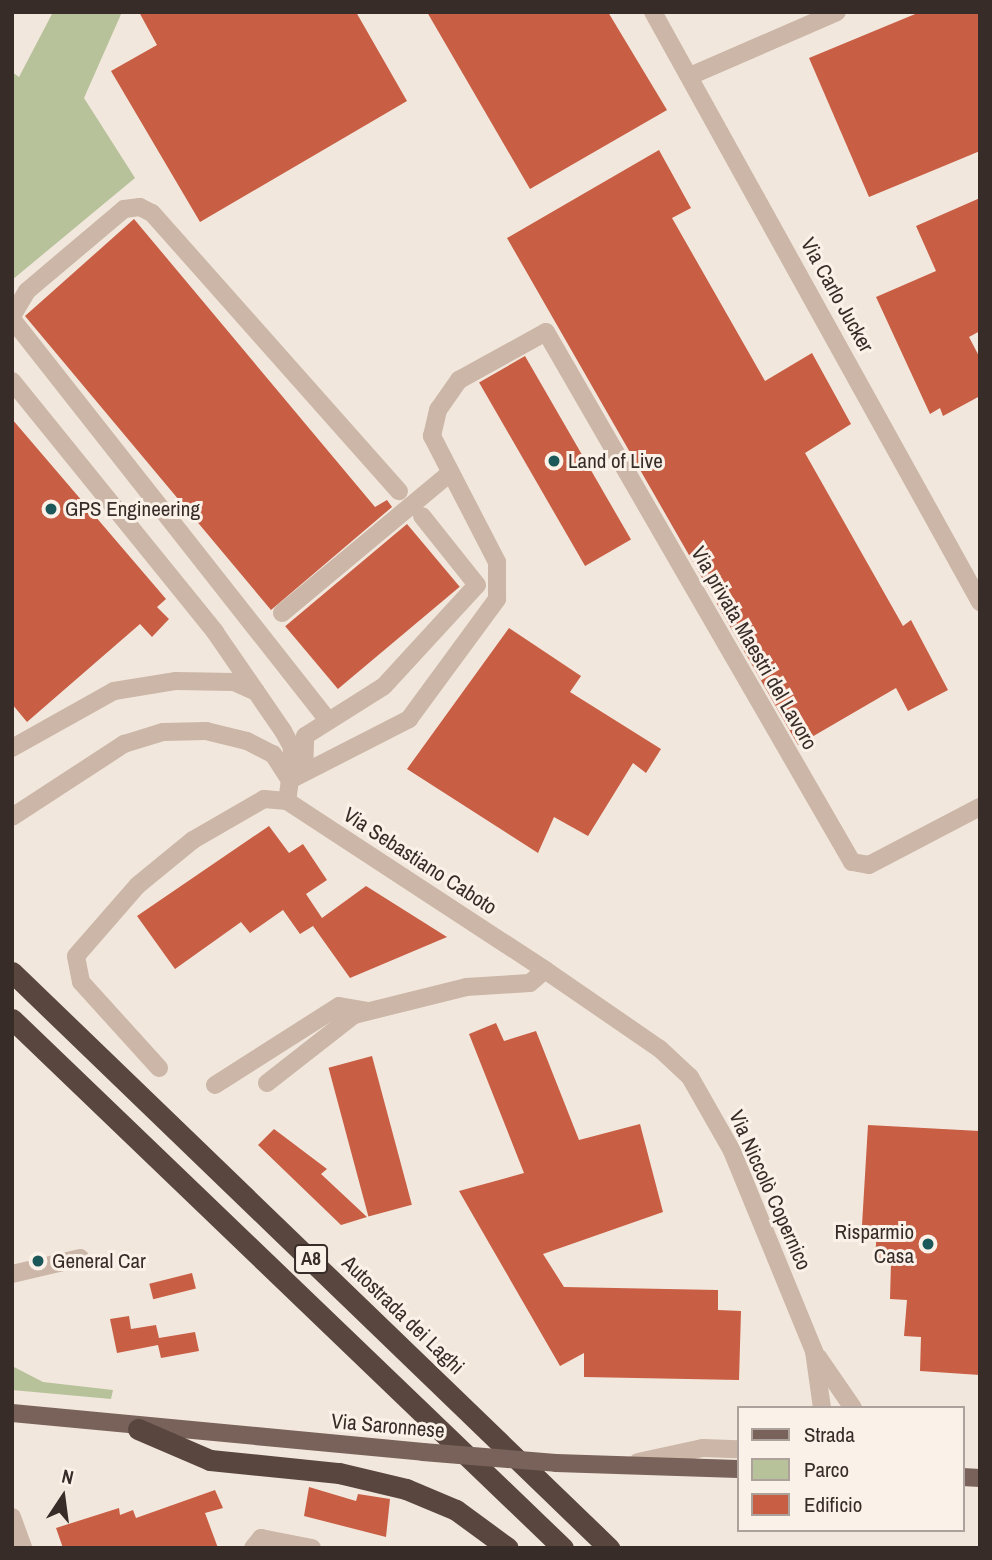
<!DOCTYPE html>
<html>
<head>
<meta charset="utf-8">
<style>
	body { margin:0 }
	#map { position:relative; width:992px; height:1560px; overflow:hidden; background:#f2e7dc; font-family:"Archivo Narrow",sans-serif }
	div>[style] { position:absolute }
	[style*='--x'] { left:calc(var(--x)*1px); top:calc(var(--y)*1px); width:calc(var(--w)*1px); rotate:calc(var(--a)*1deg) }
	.green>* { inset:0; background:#b7c29b }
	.building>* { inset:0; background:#c85e44; transform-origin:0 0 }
	.minor>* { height:18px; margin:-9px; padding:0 9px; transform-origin:9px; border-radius:9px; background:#cbb6a7 }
	.major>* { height:18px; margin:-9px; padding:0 9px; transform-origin:9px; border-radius:9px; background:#796259 }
	.highway>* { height:21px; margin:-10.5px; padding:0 10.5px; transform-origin:10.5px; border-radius:10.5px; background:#58463f }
	.major-bridge>* { height:18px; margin:-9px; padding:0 9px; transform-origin:9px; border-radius:9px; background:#796259 }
	.dots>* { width:19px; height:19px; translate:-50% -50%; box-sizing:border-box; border:4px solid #faf1e8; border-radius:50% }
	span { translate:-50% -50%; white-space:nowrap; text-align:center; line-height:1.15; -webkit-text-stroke:6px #faf1e8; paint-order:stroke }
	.shield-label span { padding:2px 5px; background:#faf1e8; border:2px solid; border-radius:5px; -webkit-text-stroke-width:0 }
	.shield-label { font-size:19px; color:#372c28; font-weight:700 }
	.street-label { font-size:21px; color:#372c28 }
	.poi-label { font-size:21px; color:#372c28 }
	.left { translate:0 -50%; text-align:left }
	.right { translate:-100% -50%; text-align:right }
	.frame { position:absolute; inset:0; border:14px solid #372c28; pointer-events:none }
	.legend { position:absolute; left:737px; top:1406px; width:228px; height:126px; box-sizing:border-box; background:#faf1e8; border:2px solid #aca29b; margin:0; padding:9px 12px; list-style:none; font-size:21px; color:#372c28 }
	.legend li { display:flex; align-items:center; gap:14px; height:35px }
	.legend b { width:35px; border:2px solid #aca29b }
	.north { position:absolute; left:28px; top:1462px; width:70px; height:70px; -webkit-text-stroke:5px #faf1e8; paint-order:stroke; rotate:13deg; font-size:19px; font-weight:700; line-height:28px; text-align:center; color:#372c28 }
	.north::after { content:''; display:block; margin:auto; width:24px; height:32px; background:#372c28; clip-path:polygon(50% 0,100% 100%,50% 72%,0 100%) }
</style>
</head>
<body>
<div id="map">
	<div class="green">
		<i style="clip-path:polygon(53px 12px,122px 12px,84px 98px,135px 178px,12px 280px,12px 72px,19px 77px)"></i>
		<i style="clip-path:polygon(12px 1366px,43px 1382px,113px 1390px,111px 1399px,12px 1390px)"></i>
	</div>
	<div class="building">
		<i style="clip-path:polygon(139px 12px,356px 12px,407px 101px,200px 222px,111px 71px,157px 45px)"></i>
		<i style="clip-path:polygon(427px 12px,608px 12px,667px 110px,530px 189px)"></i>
		<i style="clip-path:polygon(920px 12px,980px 12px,980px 151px,869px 197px,809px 58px)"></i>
		<i style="clip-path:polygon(659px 150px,691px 208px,672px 218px,765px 381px,812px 353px,851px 424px,805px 453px,903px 626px,911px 620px,948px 690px,908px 711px,896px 688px,798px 745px,507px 238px)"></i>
		<i style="clip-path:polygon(980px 198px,980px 331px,969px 337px,980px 358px,980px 396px,943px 416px,940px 408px,930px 414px,876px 297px,936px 271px,916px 226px)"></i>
		<i style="clip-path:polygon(134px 219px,375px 507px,387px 500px,392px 507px,271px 610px,25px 316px)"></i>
		<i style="left:525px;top:356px;width:212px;height:53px;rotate:60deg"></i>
		<i style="clip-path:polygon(12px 419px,166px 599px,157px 607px,169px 619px,152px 637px,140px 624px,27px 722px,12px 704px)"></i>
		<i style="left:407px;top:524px;width:82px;height:159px;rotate:50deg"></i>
		<i style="clip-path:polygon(509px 628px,581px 676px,570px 692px,661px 749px,646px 773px,633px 763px,588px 836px,554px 817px,538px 853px,407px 769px)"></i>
		<i style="clip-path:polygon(269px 826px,289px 853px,303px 844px,327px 880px,306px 894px,322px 918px,366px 886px,447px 937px,350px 978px,313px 926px,300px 934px,283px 910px,250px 933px,241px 922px,175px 969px,137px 916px)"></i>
		<i style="clip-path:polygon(496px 1023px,504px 1041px,536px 1031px,579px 1140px,640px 1124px,663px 1212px,543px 1254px,564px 1287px,718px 1290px,718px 1310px,741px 1311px,739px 1380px,584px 1377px,584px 1353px,560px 1366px,459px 1191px,524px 1173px,469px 1034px)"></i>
		<i style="left:372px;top:1056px;width:154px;height:45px;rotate:75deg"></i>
		<i style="clip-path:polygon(868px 1125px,980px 1131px,980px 1375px,920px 1371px,921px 1337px,904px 1336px,907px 1300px,890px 1299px,891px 1263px,875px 1262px,877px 1226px,862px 1225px)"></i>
		<i style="clip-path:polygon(274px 1129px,327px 1169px,321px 1174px,367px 1217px,341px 1225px,258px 1145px)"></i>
		<i style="left:192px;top:1273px;width:16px;height:44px;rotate:76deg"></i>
		<i style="clip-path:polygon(129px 1316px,131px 1329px,156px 1325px,159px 1338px,195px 1332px,199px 1351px,161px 1358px,158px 1345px,117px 1353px,110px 1319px)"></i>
		<i style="clip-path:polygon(309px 1487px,356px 1501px,358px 1494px,390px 1499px,386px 1537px,304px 1516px)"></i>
		<i style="clip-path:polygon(215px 1490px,223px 1508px,205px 1513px,218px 1548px,63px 1548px,56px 1528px,119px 1508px,120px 1515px,133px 1510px,136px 1518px)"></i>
	</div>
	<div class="minor">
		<i style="--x:653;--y:12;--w:675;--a:61"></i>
		<i style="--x:690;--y:76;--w:160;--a:-23.5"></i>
		<i style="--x:12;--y:316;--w:29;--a:-59"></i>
		<i style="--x:27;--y:291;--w:127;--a:-40.2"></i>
		<i style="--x:124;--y:209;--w:16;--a:-7"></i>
		<i style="--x:140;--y:207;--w:13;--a:27"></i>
		<i style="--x:152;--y:213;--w:372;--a:48.4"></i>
		<i style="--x:12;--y:319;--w:509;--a:51.78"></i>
		<i style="--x:12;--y:381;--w:323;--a:51"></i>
		<i style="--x:215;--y:632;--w:120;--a:55.5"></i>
		<i style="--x:283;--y:731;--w:18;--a:61"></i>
		<i style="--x:292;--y:747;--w:33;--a:93"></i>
		<i style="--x:282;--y:613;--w:217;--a:-39.8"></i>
		<i style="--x:12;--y:748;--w:117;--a:-29.2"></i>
		<i style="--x:114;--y:691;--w:63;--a:-9.2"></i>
		<i style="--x:176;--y:681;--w:58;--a:1"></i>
		<i style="--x:234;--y:682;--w:24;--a:24"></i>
		<i style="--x:304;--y:771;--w:35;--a:-88"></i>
		<i style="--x:305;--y:736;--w:93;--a:-32.3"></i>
		<i style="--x:384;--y:686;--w:137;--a:-47.4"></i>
		<i style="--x:477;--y:585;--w:88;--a:-128.6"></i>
		<i style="--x:290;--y:780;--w:134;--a:-27.1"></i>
		<i style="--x:409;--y:719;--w:149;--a:-53.7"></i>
		<i style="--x:497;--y:599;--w:37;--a:-90"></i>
		<i style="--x:497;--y:562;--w:142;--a:-117.3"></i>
		<i style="--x:432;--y:436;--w:27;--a:-77"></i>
		<i style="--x:438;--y:410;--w:37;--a:-55"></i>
		<i style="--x:459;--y:380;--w:99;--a:-28.9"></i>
		<i style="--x:546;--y:332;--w:612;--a:60"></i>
		<i style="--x:852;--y:862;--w:17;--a:10"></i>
		<i style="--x:869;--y:865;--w:125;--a:-27.6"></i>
		<i style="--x:12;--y:817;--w:134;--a:-33.1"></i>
		<i style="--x:124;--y:744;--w:41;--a:-17.1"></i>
		<i style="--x:163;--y:732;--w:43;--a:-1.3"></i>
		<i style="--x:206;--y:731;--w:42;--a:13.7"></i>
		<i style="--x:247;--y:741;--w:29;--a:27"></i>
		<i style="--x:273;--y:754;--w:31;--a:57"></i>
		<i style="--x:290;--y:780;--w:21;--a:98"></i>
		<i style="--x:287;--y:801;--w:308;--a:33.2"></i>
		<i style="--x:159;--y:1068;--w:116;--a:-132.2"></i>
		<i style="--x:81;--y:982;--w:26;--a:-101"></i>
		<i style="--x:76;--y:956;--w:94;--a:-48.9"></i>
		<i style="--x:138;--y:885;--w:71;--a:-39.3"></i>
		<i style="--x:193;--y:840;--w:82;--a:-30"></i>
		<i style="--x:264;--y:799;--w:23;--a:5"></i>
		<i style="--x:267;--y:1083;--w:110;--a:-38"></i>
		<i style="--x:354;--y:1015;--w:115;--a:-14"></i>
		<i style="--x:466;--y:987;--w:64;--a:-3.6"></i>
		<i style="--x:530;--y:983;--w:20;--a:-41"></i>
		<i style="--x:545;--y:970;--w:140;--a:34.5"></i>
		<i style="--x:660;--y:1049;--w:41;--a:43"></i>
		<i style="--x:690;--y:1077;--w:85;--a:60.4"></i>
		<i style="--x:732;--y:1151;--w:216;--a:67.7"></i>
		<i style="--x:814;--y:1351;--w:58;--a:82"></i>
		<i style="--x:215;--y:1085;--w:147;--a:-32.5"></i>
		<i style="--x:339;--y:1006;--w:27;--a:10"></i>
		<i style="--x:12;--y:1274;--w:70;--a:-13.2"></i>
		<i style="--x:818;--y:1357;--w:62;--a:55.5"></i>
		<i style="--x:638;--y:1462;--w:66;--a:-12.2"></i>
		<i style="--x:703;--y:1448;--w:35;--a:2"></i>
		<i style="--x:12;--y:1517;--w:33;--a:70"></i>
		<i style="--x:253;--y:1548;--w:13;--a:-51"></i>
		<i style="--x:261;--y:1538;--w:52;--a:11.1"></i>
	</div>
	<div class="major">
		<i style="--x:12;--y:1413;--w:413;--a:5.4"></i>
		<i style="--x:556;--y:1463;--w:182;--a:1.9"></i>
		<i style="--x:962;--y:1477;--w:18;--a:3"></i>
	</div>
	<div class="highway">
		<i style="--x:12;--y:972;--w:830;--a:43.97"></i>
		<i style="--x:12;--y:1019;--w:764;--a:43.83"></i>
		<i style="--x:138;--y:1429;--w:78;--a:23.3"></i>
		<i style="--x:210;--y:1460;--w:130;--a:5.8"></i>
		<i style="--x:339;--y:1473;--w:69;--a:13.4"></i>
		<i style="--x:406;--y:1489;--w:54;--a:22.8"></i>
		<i style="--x:456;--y:1510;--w:64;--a:36.2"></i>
	</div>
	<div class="major-bridge">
		<i style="--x:423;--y:1452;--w:133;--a:4.7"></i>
	</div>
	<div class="dots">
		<i style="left:554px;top:461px;background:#1c585a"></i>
		<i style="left:51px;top:509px;background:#1c585a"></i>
		<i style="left:928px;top:1244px;background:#1c585a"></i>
		<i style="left:38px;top:1261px;background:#1c585a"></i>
	</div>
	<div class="shield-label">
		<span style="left:311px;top:1259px">A8</span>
	</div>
	<div class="street-label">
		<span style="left:837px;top:295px;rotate:61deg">Via Carlo Jucker</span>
		<span style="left:754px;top:648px;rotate:60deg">Via privata Maestri del Lavoro</span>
		<span style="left:420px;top:861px;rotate:33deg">Via Sebastiano Caboto</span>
		<span style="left:770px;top:1190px;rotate:66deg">Via Niccolò Copernico</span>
		<span style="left:403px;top:1315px;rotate:44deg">Autostrada dei Laghi</span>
		<span style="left:388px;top:1426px;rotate:5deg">Via Saronnese</span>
	</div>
	<div class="poi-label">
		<span class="left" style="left:568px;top:461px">Land of Live</span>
		<span class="left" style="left:65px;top:509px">GPS Engineering</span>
		<span class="right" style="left:914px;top:1244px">Risparmio<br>Casa</span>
		<span class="left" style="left:52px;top:1261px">General Car</span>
	</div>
	<div class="frame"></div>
	<ul class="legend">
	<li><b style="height:9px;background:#796259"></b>Strada</li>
	<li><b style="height:19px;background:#b7c29b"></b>Parco</li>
	<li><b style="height:19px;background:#c85e44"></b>Edificio</li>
	</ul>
	<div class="north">N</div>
</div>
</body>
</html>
